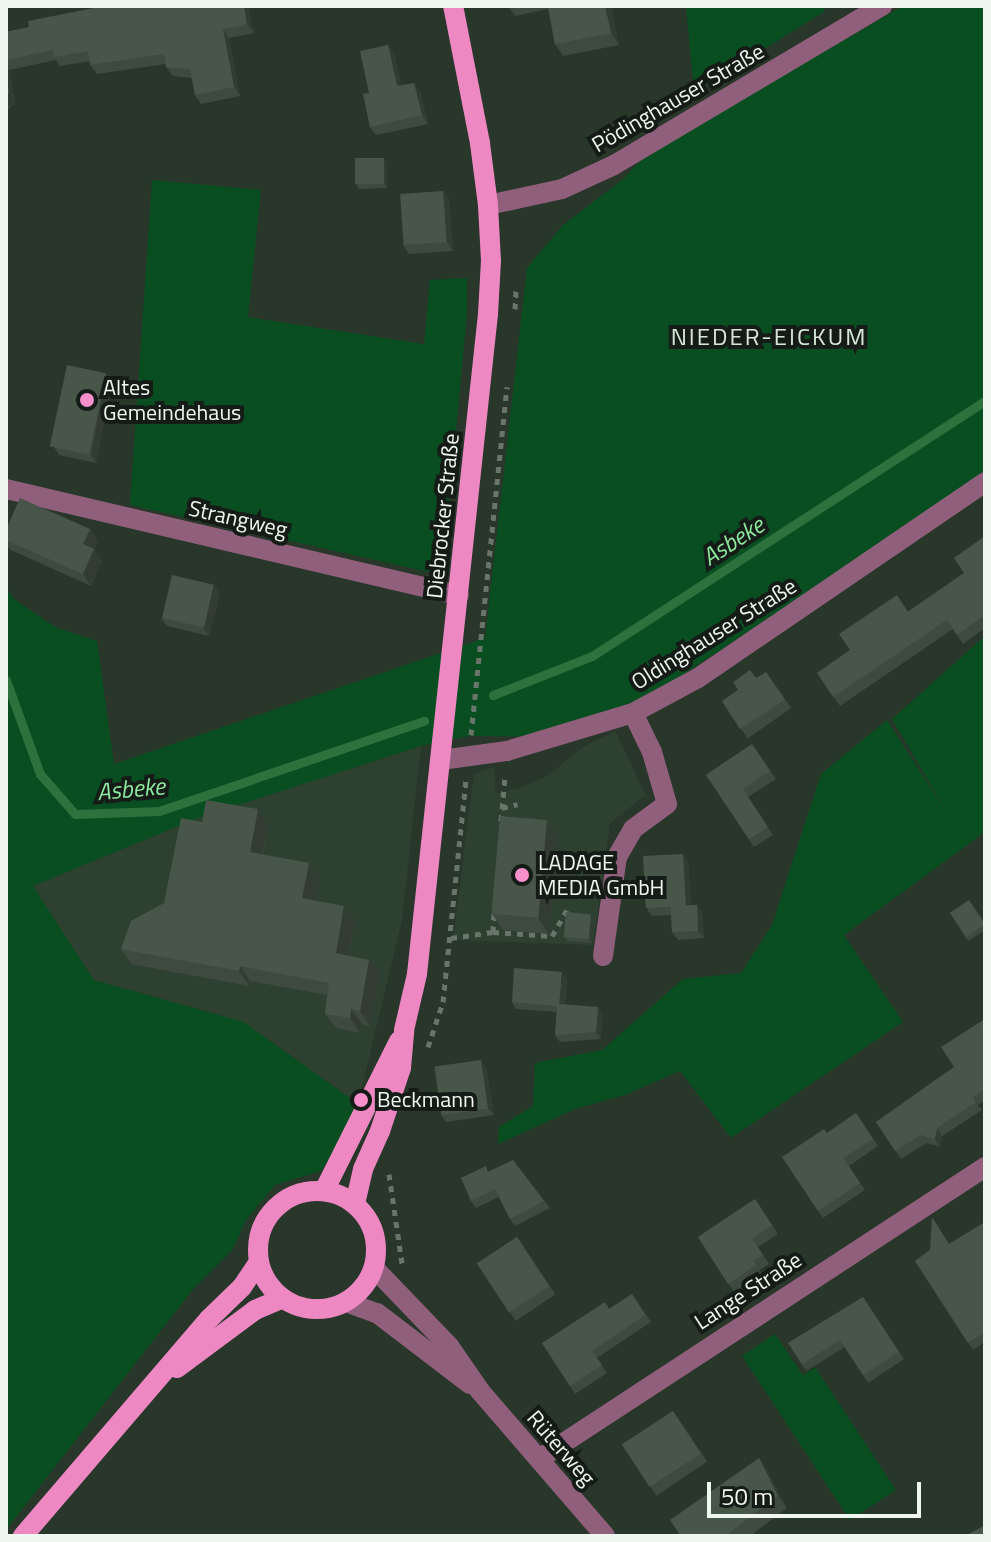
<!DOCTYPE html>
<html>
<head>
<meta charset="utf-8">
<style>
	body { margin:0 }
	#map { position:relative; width:991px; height:1542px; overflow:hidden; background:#29362a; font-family:"Titillium Web",sans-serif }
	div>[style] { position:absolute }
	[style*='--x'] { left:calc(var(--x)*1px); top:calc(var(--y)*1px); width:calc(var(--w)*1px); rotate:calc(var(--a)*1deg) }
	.built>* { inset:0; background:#2e4131 }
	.green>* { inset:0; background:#094e20 }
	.stream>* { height:9px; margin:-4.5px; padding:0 4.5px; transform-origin:4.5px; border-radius:4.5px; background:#2d713d }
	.path>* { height:5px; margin-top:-2.5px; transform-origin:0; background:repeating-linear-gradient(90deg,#69756a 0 6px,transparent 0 12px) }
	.minor>* { height:20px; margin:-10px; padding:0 10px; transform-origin:10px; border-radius:10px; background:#905f7b }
	.major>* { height:20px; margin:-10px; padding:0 10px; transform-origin:10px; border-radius:10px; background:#ed88c3 }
	.major>.ring { margin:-10px; padding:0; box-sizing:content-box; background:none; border:20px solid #ed88c3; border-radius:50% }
	.wall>* { inset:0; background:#3e4a3f; transform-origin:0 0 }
	.shaded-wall>* { inset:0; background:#323c33 }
	.building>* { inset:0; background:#485649; transform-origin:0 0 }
	.dots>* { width:22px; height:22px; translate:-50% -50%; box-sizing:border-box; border:4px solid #151b16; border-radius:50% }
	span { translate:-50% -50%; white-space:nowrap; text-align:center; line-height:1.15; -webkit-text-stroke:8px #151b16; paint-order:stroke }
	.street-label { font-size:22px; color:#eff7f0 }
	.poi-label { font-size:22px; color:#eff7f0 }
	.left { translate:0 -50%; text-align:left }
	.neighbourhood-label { font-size:24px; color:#d6e7d8; letter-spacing:2px }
	.water-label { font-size:24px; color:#8de99e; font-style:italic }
	.frame { position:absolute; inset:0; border:8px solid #eff7f0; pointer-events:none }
	.scale { position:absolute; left:707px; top:1482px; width:214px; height:36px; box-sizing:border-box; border:4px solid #eff7f0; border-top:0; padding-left:10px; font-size:24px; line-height:28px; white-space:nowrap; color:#eff7f0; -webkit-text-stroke:6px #151b16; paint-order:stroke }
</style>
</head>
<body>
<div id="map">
	<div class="built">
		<i style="clip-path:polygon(615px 731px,646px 795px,610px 823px,593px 945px,453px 940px,474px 774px,495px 767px,495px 793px,520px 788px,547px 776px,585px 746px)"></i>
		<i style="clip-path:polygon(421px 746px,402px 920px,358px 1104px,244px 1022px,94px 980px,33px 886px,197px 818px)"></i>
	</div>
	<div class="green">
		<i style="clip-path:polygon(686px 6px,825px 6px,824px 12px,694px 92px)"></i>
		<i style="clip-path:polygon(903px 6px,985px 6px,985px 476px,588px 737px,469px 736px,421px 746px,198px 818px,33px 886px,94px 980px,244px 1022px,358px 1104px,348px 1130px,321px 1171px,275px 1185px,246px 1220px,233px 1249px,194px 1288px,6px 1530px,6px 587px,14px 599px,55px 627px,97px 641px,114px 764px,485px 638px,527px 268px,563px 225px,622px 180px,648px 153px)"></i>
		<i style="clip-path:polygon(152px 180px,261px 190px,248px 317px,424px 344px,430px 280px,467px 278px,467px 314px,444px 558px,433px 573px,130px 505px)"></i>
		<i style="clip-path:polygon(985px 636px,985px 832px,844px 935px,903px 1022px,731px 1138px,680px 1071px,625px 1095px,575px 1109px,498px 1144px,499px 1127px,533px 1106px,535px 1063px,602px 1050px,683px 979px,741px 973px,772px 925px,821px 774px,887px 720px,947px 813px,892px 719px)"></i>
		<i style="clip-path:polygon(775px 1334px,803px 1375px,815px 1367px,896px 1490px,850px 1520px,742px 1356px)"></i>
	</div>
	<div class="stream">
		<i style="--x:6;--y:680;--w:100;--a:70.1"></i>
		<i style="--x:40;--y:774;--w:53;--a:48.8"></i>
		<i style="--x:75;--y:814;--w:84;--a:-2"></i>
		<i style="--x:159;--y:811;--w:280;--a:-18.8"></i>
		<i style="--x:493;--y:695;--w:106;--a:-21.5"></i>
		<i style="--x:592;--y:656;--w:468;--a:-33"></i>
	</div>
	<div class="path">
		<i style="--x:515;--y:309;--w:22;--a:-87"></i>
		<i style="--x:471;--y:735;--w:350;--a:-84.1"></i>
		<i style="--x:502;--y:808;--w:16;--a:-14"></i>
		<i style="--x:501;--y:821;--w:45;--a:-84.9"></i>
		<i style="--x:493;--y:932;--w:59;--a:3.9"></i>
		<i style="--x:552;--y:936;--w:30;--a:-60"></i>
		<i style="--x:451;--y:938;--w:42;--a:-8.1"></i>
		<i style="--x:493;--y:932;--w:21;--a:-87"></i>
		<i style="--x:428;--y:1047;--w:47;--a:-71.6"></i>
		<i style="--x:443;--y:1002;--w:223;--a:-84.1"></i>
		<i style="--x:389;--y:1174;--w:90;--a:81.7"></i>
	</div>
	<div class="minor">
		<i style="--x:488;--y:205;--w:76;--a:-12.2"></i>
		<i style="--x:562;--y:189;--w:57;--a:-24.8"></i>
		<i style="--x:614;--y:165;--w:312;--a:-30.7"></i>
		<i style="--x:6;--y:489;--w:465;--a:13.2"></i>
		<i style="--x:441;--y:760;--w:67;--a:-7.8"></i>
		<i style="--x:507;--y:751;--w:132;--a:-16.8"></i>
		<i style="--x:633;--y:713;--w:74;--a:-28.3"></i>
		<i style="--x:698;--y:678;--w:348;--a:-34.3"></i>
		<i style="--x:603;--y:956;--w:100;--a:-82"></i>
		<i style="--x:617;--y:857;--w:32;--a:-60"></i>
		<i style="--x:633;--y:829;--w:42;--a:-36.3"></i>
		<i style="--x:667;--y:804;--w:54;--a:-106.1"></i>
		<i style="--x:652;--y:752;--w:43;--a:-116"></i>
		<i style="--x:374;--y:1268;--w:108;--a:46.1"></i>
		<i style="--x:449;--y:1346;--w:55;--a:55.4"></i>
		<i style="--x:480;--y:1391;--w:191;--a:49.2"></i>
		<i style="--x:346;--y:1302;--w:33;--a:20"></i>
		<i style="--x:377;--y:1313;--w:117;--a:37.4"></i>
		<i style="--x:539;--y:1459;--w:533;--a:-33.21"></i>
	</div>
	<div class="major">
		<i style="--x:324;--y:1191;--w:168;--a:-63.4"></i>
		<i class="ring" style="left:258px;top:1191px;width:98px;height:98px"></i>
		<i style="--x:355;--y:1204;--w:36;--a:-77"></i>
		<i style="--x:363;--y:1169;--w:42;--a:-65.9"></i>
		<i style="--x:380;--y:1131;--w:66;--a:-71.6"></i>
		<i style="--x:401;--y:1068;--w:38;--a:-85"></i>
		<i style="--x:404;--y:1030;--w:57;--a:-76.9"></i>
		<i style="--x:417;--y:974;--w:664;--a:-83.86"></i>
		<i style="--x:488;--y:314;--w:53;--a:-86.8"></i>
		<i style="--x:491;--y:261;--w:56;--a:-93.1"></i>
		<i style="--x:488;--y:205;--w:63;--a:-97.4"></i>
		<i style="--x:480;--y:143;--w:140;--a:-101.1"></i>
		<i style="--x:177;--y:1368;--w:97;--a:-36.6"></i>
		<i style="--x:255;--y:1310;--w:30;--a:-23"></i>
		<i style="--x:23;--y:1536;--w:286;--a:-49.4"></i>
		<i style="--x:209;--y:1319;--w:46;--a:-44.1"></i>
		<i style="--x:242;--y:1287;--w:30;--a:-56"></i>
	</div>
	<div class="wall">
		<i style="clip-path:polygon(104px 6px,248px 6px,254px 33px,229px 38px,240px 96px,201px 104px,195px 95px,192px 78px,173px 76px,166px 67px,166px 64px,97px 74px,90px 65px,90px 61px,60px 66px,56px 60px,9px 70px,15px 101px,10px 108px,6px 109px,6px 32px,29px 27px)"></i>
		<i style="clip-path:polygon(508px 6px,611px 6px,619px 45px,563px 56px,555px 44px,548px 9px,515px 16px)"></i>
		<i style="clip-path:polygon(388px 45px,394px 53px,401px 86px,420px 91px,428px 124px,376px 135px,370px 127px,369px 93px)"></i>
		<i style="clip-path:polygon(387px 162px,387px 188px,359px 189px,356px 185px)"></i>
		<i style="clip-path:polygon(443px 191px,449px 199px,453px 251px,409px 254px,403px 245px)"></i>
		<i style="clip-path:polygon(112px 382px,96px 463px,59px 455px,54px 447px)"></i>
		<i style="clip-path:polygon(90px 529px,98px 541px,94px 550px,102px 561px,91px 586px,11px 550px,6px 544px,6px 530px)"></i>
		<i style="clip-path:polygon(985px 536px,985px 628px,963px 644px,953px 629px,840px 706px,817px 673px,964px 573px)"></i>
		<i style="clip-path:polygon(220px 593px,209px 636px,167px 626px,161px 618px)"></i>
		<i style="left:766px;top:672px;width:44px;height:53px;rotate:55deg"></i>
		<i style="clip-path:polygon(752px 744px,776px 779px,748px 797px,773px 835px,754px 847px,706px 775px)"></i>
		<i style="clip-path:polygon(258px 809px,268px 824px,263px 855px,309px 863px,320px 878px,315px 901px,355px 921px,349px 956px,380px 974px,370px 1026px,362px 1024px,360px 1033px,336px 1028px,325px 1014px,327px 995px,250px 981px,249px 986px,131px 964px,121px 949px,164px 903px,202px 822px)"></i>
		<i style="clip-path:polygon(547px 820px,558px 836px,549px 934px,503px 930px,492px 914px)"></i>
		<i style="clip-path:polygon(688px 861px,691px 906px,697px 905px,702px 912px,704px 938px,678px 940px,672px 932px,671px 915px,652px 916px,647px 909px)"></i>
		<i style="clip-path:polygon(950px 913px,985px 924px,985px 930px,968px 941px)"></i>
		<i style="clip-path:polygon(591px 914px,594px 919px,592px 943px,567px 941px,564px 937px)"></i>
		<i style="clip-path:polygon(567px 978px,565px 1004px,602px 1013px,601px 1039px,560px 1042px,555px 1035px,557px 1012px,516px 1009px,512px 1002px)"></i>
		<i style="clip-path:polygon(985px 1019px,985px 1100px,978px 1105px,982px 1110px,942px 1136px,940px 1147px,927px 1143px,901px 1159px,876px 1122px,954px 1067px)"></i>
		<i style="clip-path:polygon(486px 1067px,494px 1115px,446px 1122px,441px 1115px)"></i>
		<i style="clip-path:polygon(856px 1113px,878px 1146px,849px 1166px,865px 1190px,823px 1218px,782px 1157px,827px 1133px)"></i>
		<i style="clip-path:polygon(513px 1160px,550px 1208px,515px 1226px,510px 1219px,499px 1197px,476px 1208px,471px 1201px,490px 1171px)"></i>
		<i style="clip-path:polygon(755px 1199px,778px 1234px,758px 1247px,769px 1264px,759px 1270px,762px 1274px,734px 1292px,698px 1237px)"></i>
		<i style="clip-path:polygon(985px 1222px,985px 1342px,973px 1350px,915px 1261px,930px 1250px,949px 1244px)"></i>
		<i style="left:517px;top:1237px;width:69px;height:48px;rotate:56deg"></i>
		<i style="clip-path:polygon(632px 1294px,651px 1322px,597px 1358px,607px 1373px,575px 1394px,542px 1343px,609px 1309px)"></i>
		<i style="clip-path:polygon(863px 1297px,904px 1359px,868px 1383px,845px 1347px,806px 1371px,788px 1343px)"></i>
		<i style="left:673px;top:1411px;width:61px;height:61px;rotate:56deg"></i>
		<i style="clip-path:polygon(759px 1458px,767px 1470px,787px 1508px,750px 1536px,681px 1536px)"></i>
	</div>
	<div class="shaded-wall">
		<i style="clip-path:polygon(244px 6px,248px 6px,254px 33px,247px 24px)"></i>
		<i style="clip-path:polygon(605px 6px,611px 6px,619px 45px,611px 33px)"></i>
		<i style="clip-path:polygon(223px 29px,229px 38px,240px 96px,234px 87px)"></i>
		<i style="clip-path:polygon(388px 45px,394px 53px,403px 95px,397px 86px)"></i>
		<i style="clip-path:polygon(6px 65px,9px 70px,15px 101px,10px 108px,6px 102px)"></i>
		<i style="clip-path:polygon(414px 83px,420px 91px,428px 124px,422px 115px)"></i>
		<i style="clip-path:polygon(384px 158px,387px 162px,387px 188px,384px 184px)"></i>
		<i style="clip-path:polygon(443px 191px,449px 199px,453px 251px,447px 242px)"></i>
		<i style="clip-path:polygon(106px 373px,112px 382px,96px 463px,91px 455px)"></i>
		<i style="clip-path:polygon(90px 529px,98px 541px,94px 550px,102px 561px,91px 586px,83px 574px,83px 544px)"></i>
		<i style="clip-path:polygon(214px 585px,220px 593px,209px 636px,203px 628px)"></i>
		<i style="clip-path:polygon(258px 809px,268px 824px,260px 867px,250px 852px)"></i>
		<i style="clip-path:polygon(547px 820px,558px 836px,549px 934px,538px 918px)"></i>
		<i style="clip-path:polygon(683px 854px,688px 861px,691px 913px,686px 906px)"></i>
		<i style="clip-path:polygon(309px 863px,320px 878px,313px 913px,302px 898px)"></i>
		<i style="clip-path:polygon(697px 905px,702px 912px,704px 938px,698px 931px)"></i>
		<i style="clip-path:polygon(344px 906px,355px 921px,346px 968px,336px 953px)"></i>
		<i style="clip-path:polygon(591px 914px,594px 919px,592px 943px,589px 939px)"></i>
		<i style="clip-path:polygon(369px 960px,380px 974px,370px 1026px,360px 1011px)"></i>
		<i style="clip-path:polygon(240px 966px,250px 981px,249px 986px,239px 971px)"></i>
		<i style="clip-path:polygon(562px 972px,567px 978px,564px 1010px,559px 1004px)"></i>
		<i style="clip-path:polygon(598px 1007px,602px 1013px,601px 1039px,596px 1032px)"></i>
		<i style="clip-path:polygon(351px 1009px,362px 1024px,360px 1033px,350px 1018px)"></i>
		<i style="clip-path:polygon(481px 1060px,486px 1067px,494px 1115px,488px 1108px)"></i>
		<i style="clip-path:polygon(937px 1128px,942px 1136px,940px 1147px,935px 1139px)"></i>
		<i style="clip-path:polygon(759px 1458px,767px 1470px,787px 1508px,778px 1496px)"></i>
	</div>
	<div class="building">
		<i style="clip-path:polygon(104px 6px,244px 6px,247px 24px,223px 29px,234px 87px,195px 95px,190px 69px,166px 67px,164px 54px,90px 65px,88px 51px,54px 57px,53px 50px,6px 60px,6px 32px,29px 27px,28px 21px)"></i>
		<i style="clip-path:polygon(548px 6px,605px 6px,611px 33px,555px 44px)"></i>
		<i style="clip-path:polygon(388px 45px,397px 86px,414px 83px,422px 115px,370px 127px,363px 94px,369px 93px,360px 51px)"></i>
		<i style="clip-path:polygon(6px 77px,9px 92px,6px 96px)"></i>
		<i style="left:384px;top:158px;width:26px;height:29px;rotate:90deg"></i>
		<i style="left:443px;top:191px;width:51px;height:43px;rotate:86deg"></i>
		<i style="left:67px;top:365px;width:40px;height:83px;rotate:12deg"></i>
		<i style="clip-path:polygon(20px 498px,90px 529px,83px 544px,94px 549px,83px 574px,6px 540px,6px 530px)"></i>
		<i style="clip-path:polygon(985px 536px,985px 615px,957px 635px,947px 620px,833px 697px,817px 673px,850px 650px,839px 634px,897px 595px,908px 612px,964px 573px,954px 558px)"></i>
		<i style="left:172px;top:575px;width:43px;height:44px;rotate:13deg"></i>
		<i style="clip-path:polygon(750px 670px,756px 678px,766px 672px,785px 700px,740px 729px,722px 701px,738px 690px,733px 682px)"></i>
		<i style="clip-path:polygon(752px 744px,770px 771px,743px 789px,768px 827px,749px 839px,706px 775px)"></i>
		<i style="clip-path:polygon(206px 800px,258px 809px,250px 852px,309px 863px,302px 898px,344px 906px,336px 953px,369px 960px,360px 1011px,351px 1009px,350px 1018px,325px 1014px,329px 983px,240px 966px,239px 971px,121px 949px,131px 921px,164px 903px,181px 818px,202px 822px)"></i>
		<i style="left:500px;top:816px;width:47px;height:98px;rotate:5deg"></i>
		<i style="left:683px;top:854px;width:52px;height:40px;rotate:87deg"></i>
		<i style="left:969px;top:900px;width:29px;height:23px;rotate:56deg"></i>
		<i style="left:697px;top:905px;width:26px;height:26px;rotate:88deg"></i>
		<i style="left:566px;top:912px;width:25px;height:25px;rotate:5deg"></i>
		<i style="clip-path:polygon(514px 968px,562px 972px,559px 1004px,598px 1007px,596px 1032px,555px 1035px,557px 1006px,512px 1002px)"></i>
		<i style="clip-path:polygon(985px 1019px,985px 1089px,973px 1097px,976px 1102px,937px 1128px,935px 1139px,921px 1135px,895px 1151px,876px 1122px,954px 1067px,941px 1047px)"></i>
		<i style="left:481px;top:1060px;width:49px;height:47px;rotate:82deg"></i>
		<i style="clip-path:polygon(856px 1113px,873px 1139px,843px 1158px,860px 1183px,818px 1211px,782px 1157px,824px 1129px,827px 1133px)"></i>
		<i style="clip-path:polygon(513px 1160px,544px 1201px,510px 1219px,495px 1189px,471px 1201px,461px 1178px,486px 1166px,488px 1172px)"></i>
		<i style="clip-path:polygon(755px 1199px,772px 1225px,752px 1239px,763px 1255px,753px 1261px,756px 1265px,728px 1284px,698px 1237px)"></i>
		<i style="clip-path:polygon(932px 1217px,949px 1244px,985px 1222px,985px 1277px,982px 1279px,985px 1284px,985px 1332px,968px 1343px,915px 1261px,930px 1250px)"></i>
		<i style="left:517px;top:1237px;width:59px;height:48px;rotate:57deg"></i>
		<i style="clip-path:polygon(632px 1294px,645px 1315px,592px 1351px,602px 1365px,570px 1386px,542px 1343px,605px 1302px,609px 1309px)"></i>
		<i style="clip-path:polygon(863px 1297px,899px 1352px,863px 1375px,840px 1340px,802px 1364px,788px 1343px)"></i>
		<i style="left:673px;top:1411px;width:51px;height:61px;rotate:57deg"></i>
		<i style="clip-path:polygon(759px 1458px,778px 1496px,725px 1536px,681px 1536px,670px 1520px)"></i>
		<i style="clip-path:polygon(985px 1525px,985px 1536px,968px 1536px,967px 1535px)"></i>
	</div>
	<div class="dots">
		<i style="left:87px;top:400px;background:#f890cc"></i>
		<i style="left:522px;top:875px;background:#f890cc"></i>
		<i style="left:361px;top:1100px;background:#f890cc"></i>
	</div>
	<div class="street-label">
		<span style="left:678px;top:98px;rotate:-30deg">Pödinghauser Straße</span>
		<span style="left:443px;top:516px;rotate:-84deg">Diebrocker Straße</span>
		<span style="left:238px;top:519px;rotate:13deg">Strangweg</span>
		<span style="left:714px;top:634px;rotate:-32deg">Oldinghauser Straße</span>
		<span style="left:748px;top:1291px;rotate:-33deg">Lange Straße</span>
		<span style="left:561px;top:1448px;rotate:49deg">Rüterweg</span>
	</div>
	<div class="poi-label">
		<span class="left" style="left:103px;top:400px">Altes<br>Gemeindehaus</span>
		<span class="left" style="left:538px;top:875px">LADAGE<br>MEDIA GmbH</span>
		<span class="left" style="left:377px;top:1100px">Beckmann</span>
	</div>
	<div class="neighbourhood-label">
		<span style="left:769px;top:337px">NIEDER-EICKUM</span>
	</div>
	<div class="water-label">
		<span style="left:733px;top:541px;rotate:-33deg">Asbeke</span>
		<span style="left:131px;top:789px;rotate:-5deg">Asbeke</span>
	</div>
	<div class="frame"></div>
	<div class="scale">50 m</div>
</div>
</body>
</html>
